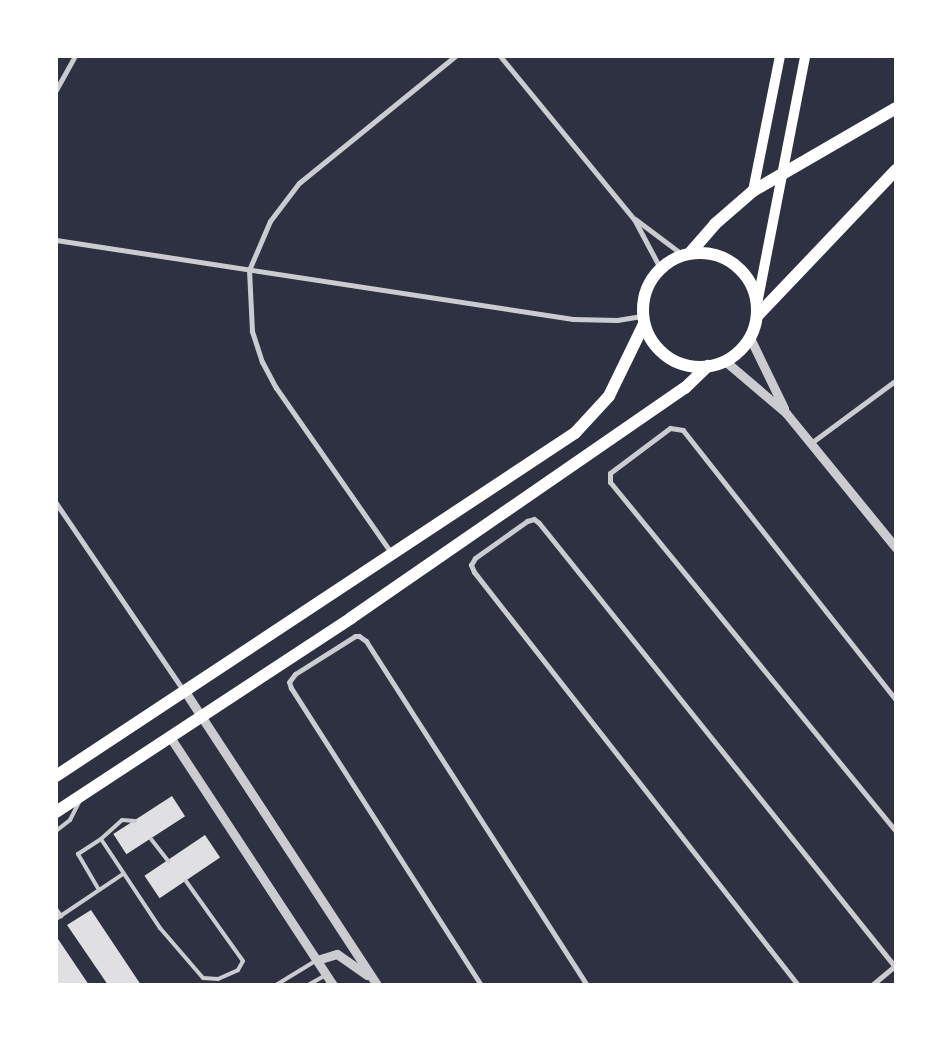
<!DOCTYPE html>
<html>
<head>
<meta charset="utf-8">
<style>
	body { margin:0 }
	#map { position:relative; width:952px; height:1041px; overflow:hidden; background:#2d3142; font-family:"Noto Serif",serif }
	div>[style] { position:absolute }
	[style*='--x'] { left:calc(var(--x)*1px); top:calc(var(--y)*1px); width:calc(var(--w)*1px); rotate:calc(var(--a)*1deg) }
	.building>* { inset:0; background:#e0e0e3; transform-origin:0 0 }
	.service>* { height:4px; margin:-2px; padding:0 2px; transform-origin:2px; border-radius:2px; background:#caccd0 }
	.minor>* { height:5px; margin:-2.5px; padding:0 2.5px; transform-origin:2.5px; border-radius:2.5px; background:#caccd0 }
	.tertiary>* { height:9px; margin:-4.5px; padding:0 4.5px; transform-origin:4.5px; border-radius:4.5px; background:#caccd0 }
	.secondary>* { height:10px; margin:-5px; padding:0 5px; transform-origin:5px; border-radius:5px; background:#fff }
	.primary>* { height:12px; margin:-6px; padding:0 6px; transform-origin:6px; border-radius:6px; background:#fff }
	.primary>.ring { margin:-6px; padding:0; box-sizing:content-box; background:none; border:12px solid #fff; border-radius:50% }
	span { translate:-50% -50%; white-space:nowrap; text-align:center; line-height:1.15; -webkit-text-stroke:5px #fff; paint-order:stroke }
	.frame { position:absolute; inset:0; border:58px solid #fff; pointer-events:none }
</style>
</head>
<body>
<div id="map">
	<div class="building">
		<i style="left:172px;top:796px;width:24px;height:70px;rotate:57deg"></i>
		<i style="left:205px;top:835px;width:27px;height:73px;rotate:56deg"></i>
		<i style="clip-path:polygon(91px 910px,141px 985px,108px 985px,67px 925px)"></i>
		<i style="clip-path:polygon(56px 936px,89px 985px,56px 984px)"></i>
	</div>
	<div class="service">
		<i style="--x:56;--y:831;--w:18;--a:-38"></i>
		<i style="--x:70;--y:820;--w:22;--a:-63"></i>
		<i style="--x:101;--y:839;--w:28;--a:-42"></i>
		<i style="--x:122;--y:820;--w:13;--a:4"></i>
		<i style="--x:151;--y:839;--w:28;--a:52"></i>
		<i style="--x:99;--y:890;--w:42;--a:-120.3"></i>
		<i style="--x:78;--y:854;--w:27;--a:-33"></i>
		<i style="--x:101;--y:839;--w:107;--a:56.5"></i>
		<i style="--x:160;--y:928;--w:66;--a:49.3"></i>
		<i style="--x:203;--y:978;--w:15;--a:4"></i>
		<i style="--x:218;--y:979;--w:22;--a:-24"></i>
		<i style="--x:238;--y:970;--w:10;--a:-61"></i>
		<i style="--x:243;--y:961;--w:98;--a:-125.5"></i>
		<i style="--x:56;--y:909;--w:9;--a:54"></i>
		<i style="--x:56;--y:919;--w:81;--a:-33.9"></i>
		<i style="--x:276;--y:985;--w:48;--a:-31.4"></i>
		<i style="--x:308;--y:985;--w:21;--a:-29"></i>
	</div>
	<div class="minor">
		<i style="--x:500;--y:56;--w:211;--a:50.6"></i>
		<i style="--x:634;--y:219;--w:55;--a:62"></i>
		<i style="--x:56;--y:90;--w:39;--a:-61"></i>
		<i style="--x:635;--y:219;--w:60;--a:36.9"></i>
		<i style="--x:56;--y:240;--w:523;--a:8.69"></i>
		<i style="--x:573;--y:319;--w:44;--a:1.3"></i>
		<i style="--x:617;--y:320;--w:25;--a:-9"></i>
		<i style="--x:811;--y:443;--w:106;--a:-36.5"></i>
		<i style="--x:56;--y:503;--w:227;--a:55.8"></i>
		<i style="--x:392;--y:554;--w:203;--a:-124.9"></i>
		<i style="--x:276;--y:388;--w:30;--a:-118"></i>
		<i style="--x:262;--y:362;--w:33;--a:-108"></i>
		<i style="--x:252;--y:331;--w:61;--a:-92.8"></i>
		<i style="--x:249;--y:270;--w:53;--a:-66.8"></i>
		<i style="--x:270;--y:221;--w:48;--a:-52.7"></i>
		<i style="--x:299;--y:183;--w:201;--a:-39.1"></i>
		<i style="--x:896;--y:700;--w:344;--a:-128.3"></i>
		<i style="--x:683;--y:430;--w:13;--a:-171"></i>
		<i style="--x:670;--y:428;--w:75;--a:143.1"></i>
		<i style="--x:610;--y:473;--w:9;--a:90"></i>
		<i style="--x:610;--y:482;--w:452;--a:50.7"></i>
		<i style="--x:481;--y:985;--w:353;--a:-122.6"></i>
		<i style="--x:291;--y:688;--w:6;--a:-108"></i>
		<i style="--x:289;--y:682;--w:10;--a:-53"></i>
		<i style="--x:295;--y:674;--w:71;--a:-32.3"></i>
		<i style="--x:355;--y:636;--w:4;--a:0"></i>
		<i style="--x:359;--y:636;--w:9;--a:36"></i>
		<i style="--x:366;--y:641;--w:409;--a:57.3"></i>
		<i style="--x:798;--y:985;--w:525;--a:-128.11"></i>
		<i style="--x:474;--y:572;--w:8;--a:-113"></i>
		<i style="--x:471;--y:565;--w:8;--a:-60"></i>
		<i style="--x:475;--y:558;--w:64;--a:-35.4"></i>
		<i style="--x:527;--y:521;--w:7;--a:-16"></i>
		<i style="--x:534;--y:519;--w:6;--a:39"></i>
		<i style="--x:539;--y:523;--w:571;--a:51.26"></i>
		<i style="--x:872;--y:985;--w:30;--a:-40"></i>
	</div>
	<div class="tertiary">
		<i style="--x:750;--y:338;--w:78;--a:64.1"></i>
		<i style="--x:725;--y:361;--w:80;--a:40.4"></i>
		<i style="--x:786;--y:413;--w:174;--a:50.8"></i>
		<i style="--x:186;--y:693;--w:349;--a:56.8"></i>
		<i style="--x:170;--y:737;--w:297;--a:56.7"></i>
		<i style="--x:317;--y:960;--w:21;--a:-17"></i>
		<i style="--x:337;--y:954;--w:37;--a:35"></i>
	</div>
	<div class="secondary">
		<i style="--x:753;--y:191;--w:138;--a:-78.7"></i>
		<i style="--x:757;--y:304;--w:253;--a:-79"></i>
	</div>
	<div class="primary">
		<i class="ring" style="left:643px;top:253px;width:102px;height:102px"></i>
		<i style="--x:690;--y:253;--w:38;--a:-49"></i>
		<i style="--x:715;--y:224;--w:50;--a:-41"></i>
		<i style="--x:753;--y:191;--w:165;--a:-30.1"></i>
		<i style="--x:757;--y:316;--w:202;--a:-46.4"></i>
		<i style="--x:56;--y:776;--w:622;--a:-33.46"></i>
		<i style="--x:575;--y:433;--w:50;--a:-47.4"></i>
		<i style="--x:609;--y:396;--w:80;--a:-64.1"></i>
		<i style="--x:56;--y:812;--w:353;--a:-33.3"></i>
		<i style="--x:351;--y:618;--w:406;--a:-34.6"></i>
		<i style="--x:685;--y:388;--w:32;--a:-44"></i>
	</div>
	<div class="frame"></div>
</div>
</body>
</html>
